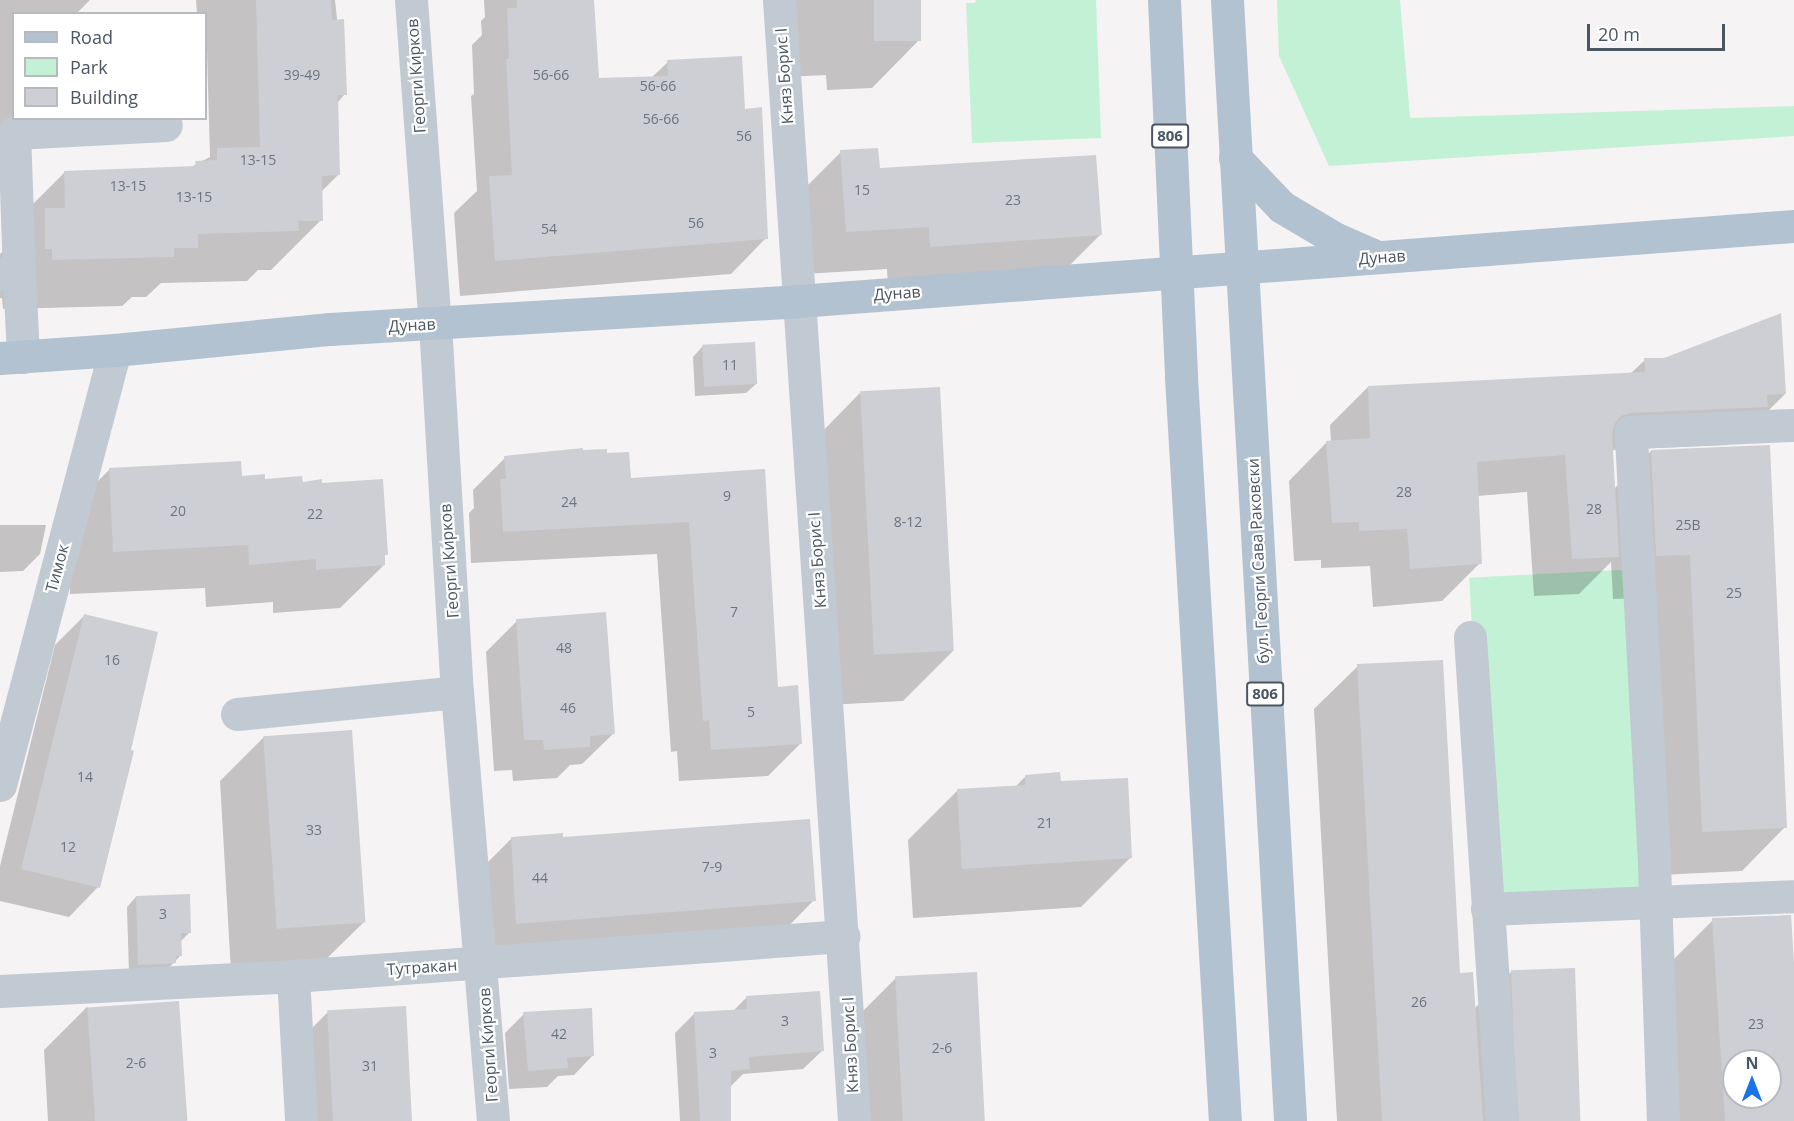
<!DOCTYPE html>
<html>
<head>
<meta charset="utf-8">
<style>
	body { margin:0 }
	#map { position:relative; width:1794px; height:1121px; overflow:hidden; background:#f5f3f3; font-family:"Open Sans",sans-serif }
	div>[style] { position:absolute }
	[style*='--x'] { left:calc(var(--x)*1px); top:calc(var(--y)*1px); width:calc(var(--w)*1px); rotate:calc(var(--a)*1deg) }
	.green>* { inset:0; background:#c3f1d5; transform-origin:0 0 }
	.shadow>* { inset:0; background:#0003 }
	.building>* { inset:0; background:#cdcfd5; transform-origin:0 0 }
	.minor>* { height:33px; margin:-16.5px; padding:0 16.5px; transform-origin:16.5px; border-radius:16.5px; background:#c1cad2 }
	.major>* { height:33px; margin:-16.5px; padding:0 16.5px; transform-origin:16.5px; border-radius:16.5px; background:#b3c2d1 }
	span { translate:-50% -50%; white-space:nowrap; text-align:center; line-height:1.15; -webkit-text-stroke:4.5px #fff; paint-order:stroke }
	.number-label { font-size:14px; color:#6b747e }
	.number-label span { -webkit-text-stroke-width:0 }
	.shield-label span { padding:2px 4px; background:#fff; border:2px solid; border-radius:4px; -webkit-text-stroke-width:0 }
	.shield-label { font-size:15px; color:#4a5661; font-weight:700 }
	.street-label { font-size:16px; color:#4a5661 }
	.legend { position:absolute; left:12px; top:12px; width:195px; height:108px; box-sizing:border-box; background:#fff; border:2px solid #b7bbc0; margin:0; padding:8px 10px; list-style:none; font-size:18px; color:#4a5661 }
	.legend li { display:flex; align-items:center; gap:12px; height:30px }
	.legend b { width:30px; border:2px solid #b7bbc0 }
	.north { position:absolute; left:1722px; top:1049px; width:60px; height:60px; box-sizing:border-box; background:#fff; border:2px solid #b7bbc0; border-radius:50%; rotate:0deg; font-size:16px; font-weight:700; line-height:24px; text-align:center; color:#4a5661 }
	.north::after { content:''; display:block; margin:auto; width:21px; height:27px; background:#1a73e8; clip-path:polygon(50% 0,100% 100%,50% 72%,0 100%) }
	.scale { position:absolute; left:1587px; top:24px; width:138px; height:27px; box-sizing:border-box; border:3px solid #4a5661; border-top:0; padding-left:8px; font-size:18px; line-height:21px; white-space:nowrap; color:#4a5661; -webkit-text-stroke:4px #fff; paint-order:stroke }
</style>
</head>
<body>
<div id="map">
	<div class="green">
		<i style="clip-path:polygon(976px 0,1096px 0,1101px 138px,972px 143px,966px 3px,975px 3px)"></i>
		<i style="clip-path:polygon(1277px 0,1400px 0,1410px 118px,1794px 106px,1794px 136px,1329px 166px,1279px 56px)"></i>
		<i style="left:1638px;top:569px;width:333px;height:169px;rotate:87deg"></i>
	</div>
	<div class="shadow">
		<i style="clip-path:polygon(0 0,90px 0,76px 14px,14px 14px,14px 118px,0 128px)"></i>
		<i style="clip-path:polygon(196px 0,335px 0,345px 94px,337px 103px,338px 175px,320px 193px,321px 220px,271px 270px,258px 270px,247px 281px,161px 283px,146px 297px,132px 297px,122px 306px,3px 309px,2px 298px,0 298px,0 254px,16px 239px,15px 222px,65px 172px,191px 167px,210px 157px,206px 14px,197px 14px)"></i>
		<i style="clip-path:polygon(484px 0,593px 0,597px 80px,651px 78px,668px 62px,743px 111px,766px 238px,731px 274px,460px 296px,454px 213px,477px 191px,471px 96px,474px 94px,472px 45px,482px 35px,481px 21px,485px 17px)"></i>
		<i style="clip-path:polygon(781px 0,920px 0,921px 38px,872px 88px,827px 90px,826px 75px,785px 77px)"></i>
		<i style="clip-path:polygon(841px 152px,878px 170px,1100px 235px,1058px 277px,888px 288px,887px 269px,804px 274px,799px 194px)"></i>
		<i style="clip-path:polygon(702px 347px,756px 384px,746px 393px,695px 396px,693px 357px)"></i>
		<i style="clip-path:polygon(1645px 360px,1785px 394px,1747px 432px,1741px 432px,1728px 445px,1612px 450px,1614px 489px,1651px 451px,1768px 446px,1785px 827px,1742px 871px,1659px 875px,1647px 598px,1613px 599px,1611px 562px,1579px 594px,1534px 596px,1527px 492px,1477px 496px,1480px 563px,1442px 601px,1373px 607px,1370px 566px,1321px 568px,1321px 560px,1294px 561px,1289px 481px,1327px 442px,1331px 442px,1330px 425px,1368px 387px,1630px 374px)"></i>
		<i style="clip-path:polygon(860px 393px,953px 651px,903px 701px,827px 705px,811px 443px)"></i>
		<i style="clip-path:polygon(582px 452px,606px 454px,629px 480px,763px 470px,777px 688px,800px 744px,768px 776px,679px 781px,677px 751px,671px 752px,657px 554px,471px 563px,469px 513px,474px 508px,473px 490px,505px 458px)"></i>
		<i style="clip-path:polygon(110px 469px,301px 483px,386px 554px,383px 557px,384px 565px,340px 608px,273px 613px,273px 602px,206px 607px,205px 588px,70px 594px,66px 513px)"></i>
		<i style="clip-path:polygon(0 525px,46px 525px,40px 554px,23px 571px,0 572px)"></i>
		<i style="clip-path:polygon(85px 615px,98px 887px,69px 917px,0 901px,0 866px,55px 645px)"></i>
		<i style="clip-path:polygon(517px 621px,614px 733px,582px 764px,570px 765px,557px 778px,513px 781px,512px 770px,494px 771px,486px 652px)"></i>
		<i style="clip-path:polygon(1358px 666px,1459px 974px,1474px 1009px,1511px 972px,1579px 1121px,1337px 1121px,1314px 709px)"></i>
		<i style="clip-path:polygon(264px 737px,363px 923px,319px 966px,231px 972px,220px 781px)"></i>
		<i style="clip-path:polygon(1026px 776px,1060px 783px,1131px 857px,1081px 907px,913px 918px,908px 840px,958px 790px,1015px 787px)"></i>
		<i style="clip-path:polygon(562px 838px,814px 900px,776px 939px,479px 962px,473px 877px,511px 839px)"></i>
		<i style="clip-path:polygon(136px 897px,189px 933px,180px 942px,180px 956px,165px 972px,129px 974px,127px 907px)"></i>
		<i style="clip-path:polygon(evenodd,1713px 920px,1794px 988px,1794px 1121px,1679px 1121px,1670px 963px,1713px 920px,1734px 1061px,1770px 1061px,1770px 1097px,1734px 1097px,1734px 1061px)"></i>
		<i style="clip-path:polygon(896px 978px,984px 1121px,852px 1121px,846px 1028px)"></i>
		<i style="clip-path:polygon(746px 998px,823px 1050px,803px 1069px,743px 1074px,729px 1088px,729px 1121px,680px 1121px,675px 1033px,694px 1014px,732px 1012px)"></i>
		<i style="clip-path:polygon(87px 1007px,186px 1121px,48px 1121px,44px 1050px)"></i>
		<i style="clip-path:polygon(327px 1013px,412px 1121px,298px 1121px,293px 1047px)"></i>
		<i style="clip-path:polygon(524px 1014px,593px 1055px,574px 1075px,558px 1076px,547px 1087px,509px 1089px,505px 1033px)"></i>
	</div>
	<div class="building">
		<i style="clip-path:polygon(256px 0,331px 0,332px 20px,344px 19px,347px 95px,338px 95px,340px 175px,322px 176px,323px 221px,298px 221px,299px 231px,198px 234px,198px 248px,174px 248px,174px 257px,52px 260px,52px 249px,45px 249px,45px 208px,65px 208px,64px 171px,196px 166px,195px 161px,217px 160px,217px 148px,260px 147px)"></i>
		<i style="clip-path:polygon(517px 0,594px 0,599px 78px,668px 76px,667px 60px,742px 56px,745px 109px,762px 107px,768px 239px,495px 261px,489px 176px,512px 175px,506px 59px,509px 59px,507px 8px,517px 8px)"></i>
		<i style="left:874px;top:0;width:47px;height:41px"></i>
		<i style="clip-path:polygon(878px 148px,880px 168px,1096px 155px,1102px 235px,930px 247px,929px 227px,846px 232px,840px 150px)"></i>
		<i style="clip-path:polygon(1781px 313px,1786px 394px,1767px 395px,1768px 407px,1630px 413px,1621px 416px,1615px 423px,1612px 433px,1619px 557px,1572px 559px,1565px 455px,1477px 462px,1482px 564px,1410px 569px,1407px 529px,1359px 531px,1359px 522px,1332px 523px,1326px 441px,1370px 438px,1368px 386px,1645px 372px,1644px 358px,1664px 358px)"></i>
		<i style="left:755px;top:342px;width:42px;height:53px;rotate:87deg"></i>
		<i style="left:940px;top:387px;width:264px;height:80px;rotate:87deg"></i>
		<i style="clip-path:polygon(1770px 445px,1787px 828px,1702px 832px,1690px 555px,1656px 556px,1651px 450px)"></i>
		<i style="clip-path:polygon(583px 448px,583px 450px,607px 449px,607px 453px,629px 452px,631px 478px,765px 469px,778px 687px,798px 685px,802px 744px,711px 750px,709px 720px,703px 721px,689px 522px,503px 532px,500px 479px,506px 479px,504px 456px)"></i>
		<i style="clip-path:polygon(241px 461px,242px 476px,265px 474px,265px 479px,302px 476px,303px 482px,322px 479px,322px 483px,383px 479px,388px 555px,385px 555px,385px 565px,316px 570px,316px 559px,249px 565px,248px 545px,113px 552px,109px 468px)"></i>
		<i style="clip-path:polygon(606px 612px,615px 734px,590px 736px,590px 747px,544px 750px,543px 740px,524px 740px,516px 619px)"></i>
		<i style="clip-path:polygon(84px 614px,158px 632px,131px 750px,134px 751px,100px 888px,21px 869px)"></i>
		<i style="clip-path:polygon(1443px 660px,1460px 973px,1473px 972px,1483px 1121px,1382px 1121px,1357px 664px)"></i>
		<i style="left:352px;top:730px;width:193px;height:89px;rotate:86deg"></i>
		<i style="clip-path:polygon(1060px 772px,1061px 781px,1128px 778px,1132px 858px,962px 869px,957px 789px,1025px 785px,1025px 775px)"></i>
		<i style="clip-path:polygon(810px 819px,816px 901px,516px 924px,511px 837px,563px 833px,563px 837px)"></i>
		<i style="clip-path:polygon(190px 894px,191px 933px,181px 933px,182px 956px,176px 956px,176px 963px,138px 965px,136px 896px)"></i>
		<i style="clip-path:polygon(evenodd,1791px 915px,1794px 963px,1794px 1121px,1725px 1121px,1712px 918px,1791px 915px,1734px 1061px,1770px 1061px,1770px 1097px,1734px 1097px,1734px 1061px)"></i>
		<i style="left:1575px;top:968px;width:153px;height:64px;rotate:88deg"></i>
		<i style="left:977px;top:972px;width:149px;height:82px;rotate:87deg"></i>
		<i style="clip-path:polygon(820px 991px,824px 1051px,749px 1057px,750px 1069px,731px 1071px,731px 1121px,700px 1121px,694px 1012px,747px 1009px,746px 996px)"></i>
		<i style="left:179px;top:1001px;width:120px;height:92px;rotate:86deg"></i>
		<i style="left:406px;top:1006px;width:115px;height:79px;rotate:87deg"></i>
		<i style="clip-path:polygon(592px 1008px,594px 1056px,567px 1058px,568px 1068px,528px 1071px,523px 1012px)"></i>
	</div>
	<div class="minor">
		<i style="--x:411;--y:0;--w:325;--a:85.8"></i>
		<i style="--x:435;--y:324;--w:369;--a:86.6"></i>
		<i style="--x:457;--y:692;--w:431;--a:85.2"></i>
		<i style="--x:779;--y:0;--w:1124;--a:86.17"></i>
		<i style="--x:0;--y:274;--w:19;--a:0"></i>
		<i style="--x:19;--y:274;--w:83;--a:87.2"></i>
		<i style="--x:19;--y:274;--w:141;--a:-92"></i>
		<i style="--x:14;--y:133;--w:152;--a:-3"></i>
		<i style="--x:1470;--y:637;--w:485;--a:86.2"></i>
		<i style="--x:237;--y:714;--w:221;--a:-5.7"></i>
		<i style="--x:0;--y:785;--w:450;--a:-75.2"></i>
		<i style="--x:1487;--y:909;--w:307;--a:-2.4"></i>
		<i style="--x:293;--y:976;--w:145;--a:86.8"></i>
		<i style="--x:0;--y:991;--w:293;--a:-2.9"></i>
		<i style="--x:293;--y:976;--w:552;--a:-4.15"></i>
		<i style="--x:1663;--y:1121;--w:259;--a:-92"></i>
		<i style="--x:1654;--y:862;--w:431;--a:-93.1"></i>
		<i style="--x:1631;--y:432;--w:163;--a:-2.5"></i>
	</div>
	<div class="major">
		<i style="--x:1164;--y:0;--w:377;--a:87.4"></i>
		<i style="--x:1181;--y:377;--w:745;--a:86.62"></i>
		<i style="--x:1227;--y:0;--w:1123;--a:86.78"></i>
		<i style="--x:1235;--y:158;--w:68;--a:46.2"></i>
		<i style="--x:1282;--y:207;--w:63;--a:30.7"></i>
		<i style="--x:1336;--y:239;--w:40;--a:23.4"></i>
		<i style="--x:0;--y:358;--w:115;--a:-4"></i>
		<i style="--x:115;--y:350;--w:216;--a:-5.6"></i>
		<i style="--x:330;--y:329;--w:469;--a:-3.4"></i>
		<i style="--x:798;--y:301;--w:999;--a:-4.31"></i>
	</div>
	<div class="number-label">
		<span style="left:302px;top:75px">39-49</span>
		<span style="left:551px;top:75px">56-66</span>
		<span style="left:658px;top:86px">56-66</span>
		<span style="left:661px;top:119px">56-66</span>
		<span style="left:744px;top:136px">56</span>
		<span style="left:258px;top:160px">13-15</span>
		<span style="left:128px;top:186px">13-15</span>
		<span style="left:862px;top:190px">15</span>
		<span style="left:194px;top:197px">13-15</span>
		<span style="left:1013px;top:200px">23</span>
		<span style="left:696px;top:223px">56</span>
		<span style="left:549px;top:229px">54</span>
		<span style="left:730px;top:365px">11</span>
		<span style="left:1404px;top:492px">28</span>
		<span style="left:727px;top:496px">9</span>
		<span style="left:569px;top:502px">24</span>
		<span style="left:1594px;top:509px">28</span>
		<span style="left:178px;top:511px">20</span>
		<span style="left:315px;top:514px">22</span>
		<span style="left:908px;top:522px">8-12</span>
		<span style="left:1688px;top:525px">25В</span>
		<span style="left:1734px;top:593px">25</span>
		<span style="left:734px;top:612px">7</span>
		<span style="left:564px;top:648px">48</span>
		<span style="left:112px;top:660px">16</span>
		<span style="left:568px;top:708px">46</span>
		<span style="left:751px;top:712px">5</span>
		<span style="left:85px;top:777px">14</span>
		<span style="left:1045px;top:823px">21</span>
		<span style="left:314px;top:830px">33</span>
		<span style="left:68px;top:847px">12</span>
		<span style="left:712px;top:867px">7-9</span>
		<span style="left:540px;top:878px">44</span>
		<span style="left:163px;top:914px">3</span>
		<span style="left:1419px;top:1002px">26</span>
		<span style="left:785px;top:1021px">3</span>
		<span style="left:1756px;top:1024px">23</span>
		<span style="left:559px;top:1034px">42</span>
		<span style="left:942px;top:1048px">2-6</span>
		<span style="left:713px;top:1053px">3</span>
		<span style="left:136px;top:1063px">2-6</span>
		<span style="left:370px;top:1066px">31</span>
	</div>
	<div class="shield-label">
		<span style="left:1170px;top:136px">806</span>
		<span style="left:1265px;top:694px">806</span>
	</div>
	<div class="street-label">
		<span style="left:416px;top:76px;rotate:-94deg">Георги Кирков</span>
		<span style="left:784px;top:76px;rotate:-94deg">Княз Борис I</span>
		<span style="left:1382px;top:257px;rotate:-4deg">Дунав</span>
		<span style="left:897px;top:293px;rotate:-4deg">Дунав</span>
		<span style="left:412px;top:325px;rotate:-3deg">Дунав</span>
		<span style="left:817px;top:560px;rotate:-94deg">Княз Борис I</span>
		<span style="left:449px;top:561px;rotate:-94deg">Георги Кирков</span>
		<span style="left:1258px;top:561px;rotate:-93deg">бул. Георги Сава Раковски</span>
		<span style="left:57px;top:568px;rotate:-75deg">Тимок</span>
		<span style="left:422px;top:967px;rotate:-4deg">Тутракан</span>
		<span style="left:488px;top:1045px;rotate:-94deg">Георги Кирков</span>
		<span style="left:850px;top:1045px;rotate:-93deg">Княз Борис I</span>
	</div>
	<ul class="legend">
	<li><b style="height:8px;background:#b3c2d1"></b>Road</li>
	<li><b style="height:16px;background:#c3f1d5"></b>Park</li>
	<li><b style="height:16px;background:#cdcfd5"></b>Building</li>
	</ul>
	<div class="north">N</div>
	<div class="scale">20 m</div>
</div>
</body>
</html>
